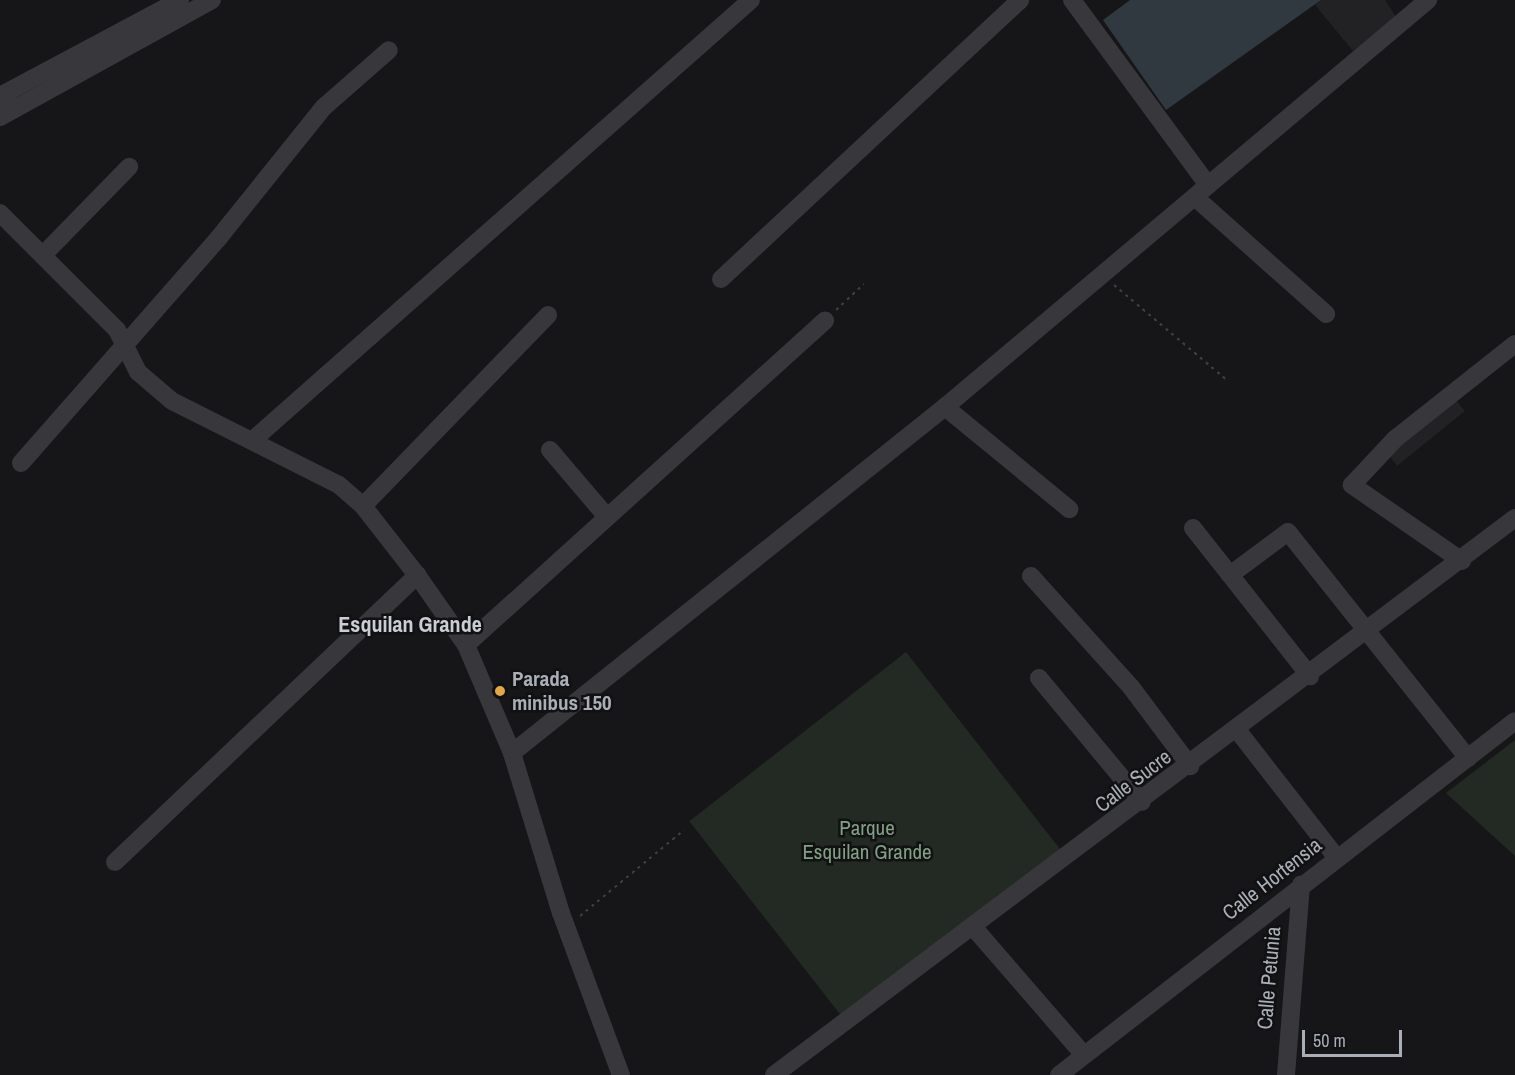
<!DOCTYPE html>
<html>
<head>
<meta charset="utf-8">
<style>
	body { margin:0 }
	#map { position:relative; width:1515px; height:1075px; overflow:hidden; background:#161618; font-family:"Archivo Narrow",sans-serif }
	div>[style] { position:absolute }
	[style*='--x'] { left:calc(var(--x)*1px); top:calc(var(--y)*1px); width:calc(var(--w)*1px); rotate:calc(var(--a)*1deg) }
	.built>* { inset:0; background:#222225; transform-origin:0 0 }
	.green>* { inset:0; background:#232a23; transform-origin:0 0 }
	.water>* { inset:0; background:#303940 }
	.stream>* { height:4px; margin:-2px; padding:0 2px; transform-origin:2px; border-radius:2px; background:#303940 }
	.path>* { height:2px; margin-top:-1px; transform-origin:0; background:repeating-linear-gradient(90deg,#3e3f43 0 3px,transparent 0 7.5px) }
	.minor>* { height:18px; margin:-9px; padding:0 9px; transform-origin:9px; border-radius:9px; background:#38383c }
	.dots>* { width:16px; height:16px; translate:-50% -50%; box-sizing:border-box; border:3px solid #111113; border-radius:50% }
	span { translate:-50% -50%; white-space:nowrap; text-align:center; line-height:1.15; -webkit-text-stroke:5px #111113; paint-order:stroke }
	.poi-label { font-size:21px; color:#a9aeb7; font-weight:700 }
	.left { translate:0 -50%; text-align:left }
	.street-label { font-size:21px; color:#a9aeb7 }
	.park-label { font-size:21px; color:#82a083 }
	.neighbourhood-label { font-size:22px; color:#cacdd3; font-weight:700 }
	.scale { position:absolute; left:1302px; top:1030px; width:100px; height:27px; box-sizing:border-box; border:3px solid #a9aeb7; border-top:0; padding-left:8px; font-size:18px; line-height:21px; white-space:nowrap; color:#a9aeb7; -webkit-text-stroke:4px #111113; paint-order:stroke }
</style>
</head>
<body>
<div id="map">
	<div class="built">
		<i style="clip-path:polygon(1321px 0,1385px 0,1396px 17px,1353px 51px,1315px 5px)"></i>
		<i style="left:1456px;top:400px;width:14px;height:87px;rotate:51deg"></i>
	</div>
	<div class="green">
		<i style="left:906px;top:652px;width:252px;height:275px;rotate:52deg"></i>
		<i style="clip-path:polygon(1515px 740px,1515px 856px,1446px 793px)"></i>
	</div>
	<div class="water">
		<i style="clip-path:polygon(1130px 0,1321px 0,1166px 110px,1103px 20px)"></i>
	</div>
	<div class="stream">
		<i style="--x:0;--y:106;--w:15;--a:-28"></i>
	</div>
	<div class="path">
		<i style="--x:1114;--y:285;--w:150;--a:40.1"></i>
		<i style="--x:836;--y:310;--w:38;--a:-43"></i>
		<i style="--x:580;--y:916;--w:135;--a:-39.6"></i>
	</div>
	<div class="minor">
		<i style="--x:1072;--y:0;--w:230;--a:53.7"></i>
		<i style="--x:0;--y:96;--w:204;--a:-28.1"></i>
		<i style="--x:0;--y:117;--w:242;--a:-28.9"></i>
		<i style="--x:1197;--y:199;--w:173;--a:41.7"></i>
		<i style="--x:0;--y:213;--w:165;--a:45"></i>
		<i style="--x:117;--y:330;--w:47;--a:63.4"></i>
		<i style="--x:138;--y:372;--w:45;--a:40.5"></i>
		<i style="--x:172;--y:401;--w:187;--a:26.7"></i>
		<i style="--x:339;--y:485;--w:32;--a:41"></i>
		<i style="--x:363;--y:506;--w:88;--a:52"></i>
		<i style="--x:417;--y:575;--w:85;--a:55"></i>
		<i style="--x:466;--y:645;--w:117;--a:66.9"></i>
		<i style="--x:512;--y:753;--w:167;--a:73"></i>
		<i style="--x:561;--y:913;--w:173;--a:69.7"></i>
		<i style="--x:44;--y:254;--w:122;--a:-45.7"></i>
		<i style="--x:721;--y:279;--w:409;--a:-43"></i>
		<i style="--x:945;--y:407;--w:161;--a:39.4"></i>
		<i style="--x:254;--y:439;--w:663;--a:-41.45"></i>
		<i style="--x:550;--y:450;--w:88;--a:49.6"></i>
		<i style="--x:21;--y:463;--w:297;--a:-48.7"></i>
		<i style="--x:217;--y:240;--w:171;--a:-51.2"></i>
		<i style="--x:324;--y:107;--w:86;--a:-41.2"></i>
		<i style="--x:363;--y:506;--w:266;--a:-45.9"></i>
		<i style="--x:1193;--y:528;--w:189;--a:51.7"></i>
		<i style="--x:1462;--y:561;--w:134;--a:-145.4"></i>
		<i style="--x:1352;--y:485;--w:63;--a:-46.9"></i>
		<i style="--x:1395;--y:439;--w:153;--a:-38.4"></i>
		<i style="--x:1230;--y:575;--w:72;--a:-36.6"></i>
		<i style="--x:1288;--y:532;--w:289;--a:51.5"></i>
		<i style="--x:1031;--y:576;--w:149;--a:48"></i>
		<i style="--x:1131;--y:687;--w:99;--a:53.2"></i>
		<i style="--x:466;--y:645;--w:484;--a:-42.1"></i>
		<i style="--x:1039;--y:678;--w:161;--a:50.3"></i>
		<i style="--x:1238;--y:731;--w:161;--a:52.1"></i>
		<i style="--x:512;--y:753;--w:554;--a:-38.63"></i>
		<i style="--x:945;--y:407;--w:632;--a:-40.12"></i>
		<i style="--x:115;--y:862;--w:417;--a:-43.5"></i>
		<i style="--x:974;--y:928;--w:168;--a:49.1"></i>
		<i style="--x:774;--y:1075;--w:927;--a:-36.93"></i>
		<i style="--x:1059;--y:1075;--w:577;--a:-37.82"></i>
		<i style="--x:1286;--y:1075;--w:191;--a:-85.5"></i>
	</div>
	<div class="dots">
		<i style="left:500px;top:691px;background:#e1a845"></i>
	</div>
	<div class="poi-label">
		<span class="left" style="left:512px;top:691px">Parada<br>minibus 150</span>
	</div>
	<div class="street-label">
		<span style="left:1133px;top:781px;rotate:-37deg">Calle Sucre</span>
		<span style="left:1272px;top:879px;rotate:-38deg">Calle Hortensia</span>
		<span style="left:1269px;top:978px;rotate:-85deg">Calle Petunia</span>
	</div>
	<div class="park-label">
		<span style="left:867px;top:840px">Parque<br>Esquilan Grande</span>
	</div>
	<div class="neighbourhood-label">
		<span style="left:410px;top:625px">Esquilan Grande</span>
	</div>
	<div class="scale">50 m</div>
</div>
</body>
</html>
